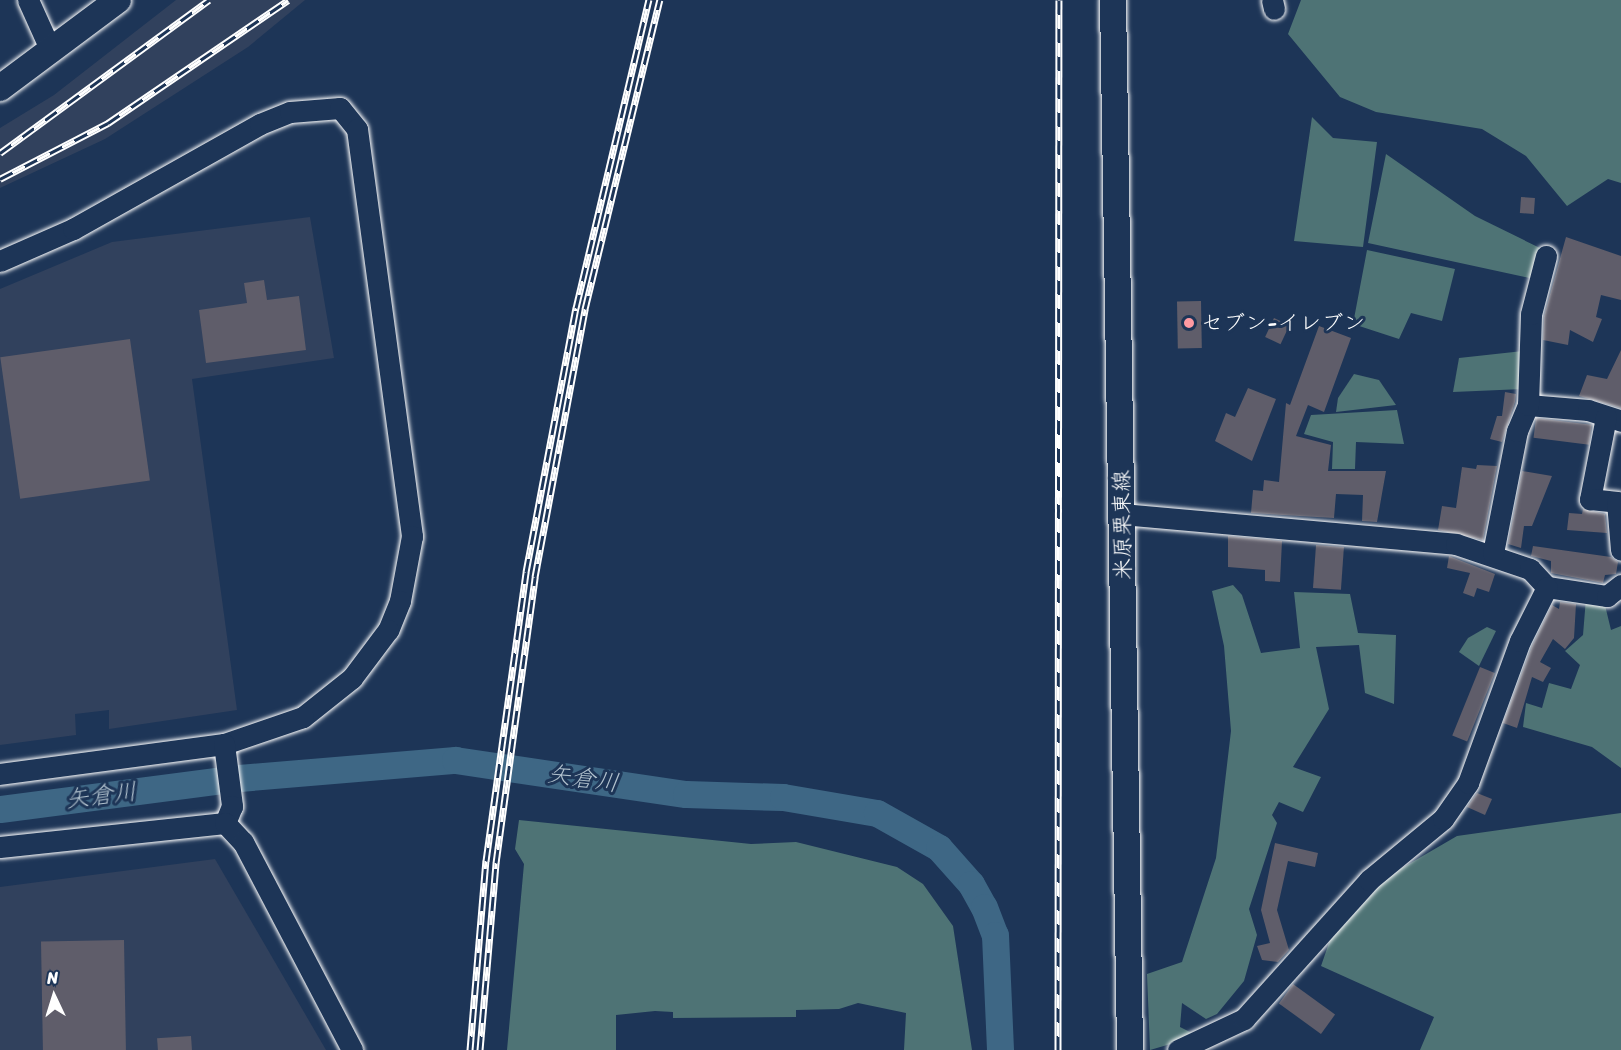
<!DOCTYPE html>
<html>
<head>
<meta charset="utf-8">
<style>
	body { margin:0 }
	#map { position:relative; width:1621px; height:1050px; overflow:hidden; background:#1d3557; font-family:Sriracha,"Klee One",sans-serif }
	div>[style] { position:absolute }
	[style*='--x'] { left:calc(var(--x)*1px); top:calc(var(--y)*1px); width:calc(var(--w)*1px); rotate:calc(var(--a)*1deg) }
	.built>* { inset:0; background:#31415d }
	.green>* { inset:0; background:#4e7375 }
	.river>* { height:27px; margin:-13.5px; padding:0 13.5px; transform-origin:13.5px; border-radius:13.5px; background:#3e6785 }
	.building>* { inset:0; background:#5f5d6a; transform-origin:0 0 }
	.roads { filter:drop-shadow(0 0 2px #fff) drop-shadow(0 0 2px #fff) }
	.minor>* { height:21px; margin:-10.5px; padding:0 10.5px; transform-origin:10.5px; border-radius:10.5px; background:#1d3557 }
	.major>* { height:26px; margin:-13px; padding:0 13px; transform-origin:13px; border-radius:13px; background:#1d3557 }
	.rail>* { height:7px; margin-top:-3.5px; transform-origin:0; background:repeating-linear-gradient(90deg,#1d3557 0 14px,#fff 0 28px); box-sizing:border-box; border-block:2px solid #fff }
	.dots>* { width:16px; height:16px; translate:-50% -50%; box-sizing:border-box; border:3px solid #1d3557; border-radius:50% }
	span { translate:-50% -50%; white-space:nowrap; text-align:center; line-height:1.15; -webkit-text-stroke:6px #1d3557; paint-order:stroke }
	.poi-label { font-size:22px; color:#fff }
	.left { translate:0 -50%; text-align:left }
	.street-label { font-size:22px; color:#fff }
	.water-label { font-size:24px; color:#b2c2ce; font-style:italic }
	.north { position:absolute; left:24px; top:966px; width:60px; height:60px; -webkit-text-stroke:4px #1d3557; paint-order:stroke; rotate:356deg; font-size:16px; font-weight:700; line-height:24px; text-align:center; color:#fff }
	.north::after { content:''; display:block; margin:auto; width:21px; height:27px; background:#fff; clip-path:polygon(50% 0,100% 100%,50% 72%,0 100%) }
</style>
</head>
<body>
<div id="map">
	<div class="built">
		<i style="clip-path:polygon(176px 0,305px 0,248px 47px,105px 139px,0 188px,0 128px,54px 95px)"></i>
		<i style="clip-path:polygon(310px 217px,334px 358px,192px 379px,237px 710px,109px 729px,109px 710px,75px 714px,76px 735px,0 745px,0 289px,112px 242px)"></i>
		<i style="clip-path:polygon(215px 859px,326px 1050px,0 1050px,0 887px)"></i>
	</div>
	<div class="green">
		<i style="clip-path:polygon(1301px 0,1621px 0,1621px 183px,1608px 179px,1567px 206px,1526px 156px,1482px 129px,1376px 112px,1340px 97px,1288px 34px)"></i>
		<i style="clip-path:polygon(1312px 117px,1333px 138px,1377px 142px,1363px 247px,1294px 241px)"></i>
		<i style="clip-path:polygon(1386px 154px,1475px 216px,1542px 249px,1534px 279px,1368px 243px)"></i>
		<i style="clip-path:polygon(1367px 250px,1455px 269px,1442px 321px,1411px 313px,1399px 339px,1353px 324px)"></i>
		<i style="clip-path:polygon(1523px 351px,1523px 389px,1453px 392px,1459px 358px)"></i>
		<i style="clip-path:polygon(1354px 374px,1379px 380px,1396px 405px,1336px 412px,1338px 398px)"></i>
		<i style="clip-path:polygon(1397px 410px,1404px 444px,1356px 442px,1355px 469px,1332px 469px,1333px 442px,1304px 434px,1311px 415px)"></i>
		<i style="clip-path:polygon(1233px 585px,1242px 595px,1261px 653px,1300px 648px,1294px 592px,1350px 594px,1358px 633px,1396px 635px,1394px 704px,1365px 693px,1359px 645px,1316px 647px,1329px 709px,1293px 767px,1321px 777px,1303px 812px,1279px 802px,1272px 815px,1277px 823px,1249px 909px,1257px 935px,1244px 981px,1217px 1014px,1206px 1019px,1182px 1003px,1180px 1027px,1198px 1036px,1150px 1050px,1147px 974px,1182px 962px,1216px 858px,1231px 731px,1224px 646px,1212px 591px)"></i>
		<i style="clip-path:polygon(1586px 598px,1604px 601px,1611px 630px,1621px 626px,1621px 768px,1592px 747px,1523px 727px,1526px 703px,1542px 708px,1549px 683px,1571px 689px,1580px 665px,1565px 651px,1583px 635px)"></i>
		<i style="clip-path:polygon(1487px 627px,1496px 631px,1479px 666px,1459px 652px,1468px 638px)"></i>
		<i style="clip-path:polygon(1621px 813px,1621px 1050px,1420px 1050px,1434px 1017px,1321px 966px,1331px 937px,1390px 875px,1457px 836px)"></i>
		<i style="clip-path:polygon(519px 820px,751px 844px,796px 842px,897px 867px,923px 884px,953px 926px,972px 1050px,904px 1050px,906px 1013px,858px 1003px,839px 1009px,796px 1010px,796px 1017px,673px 1018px,673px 1012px,655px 1011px,616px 1015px,616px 1050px,507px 1050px,524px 864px,515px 849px)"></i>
	</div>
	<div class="river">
		<i style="--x:0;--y:809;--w:241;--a:-7.4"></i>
		<i style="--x:239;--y:778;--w:217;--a:-4.8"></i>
		<i style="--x:455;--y:760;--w:233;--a:8.4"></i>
		<i style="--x:686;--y:794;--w:97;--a:1.8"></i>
		<i style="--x:783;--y:797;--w:95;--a:9.7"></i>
		<i style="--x:877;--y:813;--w:71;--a:29.4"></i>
		<i style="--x:939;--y:848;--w:48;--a:48.4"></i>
		<i style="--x:971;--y:884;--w:26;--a:61"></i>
		<i style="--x:984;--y:907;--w:30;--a:69"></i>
		<i style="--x:995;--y:935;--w:115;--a:87.5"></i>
	</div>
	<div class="building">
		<i style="left:1521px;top:197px;width:14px;height:16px;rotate:4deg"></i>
		<i style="clip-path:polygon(1566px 237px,1621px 256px,1621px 300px,1601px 295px,1596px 317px,1602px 319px,1593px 342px,1570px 330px,1568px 345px,1543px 340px,1544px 316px)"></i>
		<i style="clip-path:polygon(264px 280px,267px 300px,299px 296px,306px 350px,206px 363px,199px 310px,247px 303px,244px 283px)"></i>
		<i style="left:1201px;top:301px;width:47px;height:24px;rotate:89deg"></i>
		<i style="left:1274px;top:318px;width:17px;height:21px;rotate:25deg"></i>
		<i style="clip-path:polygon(1319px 326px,1351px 338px,1324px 412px,1308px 405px,1296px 436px,1331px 445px,1328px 471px,1386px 471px,1377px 522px,1362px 521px,1363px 495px,1336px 494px,1334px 518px,1251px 513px,1253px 490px,1263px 491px,1264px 480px,1279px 482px,1286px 403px,1290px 405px)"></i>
		<i style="left:130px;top:339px;width:143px;height:131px;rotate:82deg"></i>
		<i style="clip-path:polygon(1621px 350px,1621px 408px,1579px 396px,1587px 375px,1607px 379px)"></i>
		<i style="clip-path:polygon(1248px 388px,1276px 399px,1252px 461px,1215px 441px,1226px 413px,1235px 417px)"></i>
		<i style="clip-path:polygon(1505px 392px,1516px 394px,1515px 402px,1502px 442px,1490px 439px,1497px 416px,1502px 416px)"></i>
		<i style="left:1536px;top:418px;width:56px;height:20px;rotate:7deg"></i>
		<i style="clip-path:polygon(1477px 465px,1497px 466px,1483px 540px,1438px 530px,1442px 506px,1456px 508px,1462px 467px,1476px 469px)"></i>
		<i style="clip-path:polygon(1522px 471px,1552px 476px,1532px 526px,1524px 526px,1521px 548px,1508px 544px)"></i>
		<i style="clip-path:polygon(1583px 509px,1605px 514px,1607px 533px,1567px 530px,1569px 513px,1582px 514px)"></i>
		<i style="clip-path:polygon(1228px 536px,1282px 541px,1280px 582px,1265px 581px,1265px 570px,1228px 567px)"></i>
		<i style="left:1316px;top:545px;width:28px;height:43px;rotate:4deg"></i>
		<i style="clip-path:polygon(1533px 546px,1611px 557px,1618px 562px,1616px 574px,1605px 575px,1603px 583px,1551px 573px,1551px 561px,1531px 556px)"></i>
		<i style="clip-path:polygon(1449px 556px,1495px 574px,1489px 592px,1477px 588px,1474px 597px,1463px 593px,1470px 573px,1447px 568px)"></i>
		<i style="clip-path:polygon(1560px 602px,1576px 604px,1574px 638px,1565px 649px,1553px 639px,1540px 662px,1551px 668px,1543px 682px,1532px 677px,1517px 728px,1503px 723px,1532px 646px,1552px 605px,1559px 609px)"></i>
		<i style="left:1480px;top:667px;width:16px;height:74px;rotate:22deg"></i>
		<i style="clip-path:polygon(1477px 793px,1492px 799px,1485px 815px,1467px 807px)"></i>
		<i style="clip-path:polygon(1275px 843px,1318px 853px,1315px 867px,1288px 861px,1277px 910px,1289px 950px,1278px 962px,1262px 960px,1257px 946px,1270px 943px,1261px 910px)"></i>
		<i style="left:124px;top:940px;width:110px;height:83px;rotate:89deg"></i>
		<i style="left:1293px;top:984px;width:52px;height:24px;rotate:36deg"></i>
		<i style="left:191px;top:1036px;width:14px;height:34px;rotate:86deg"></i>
	</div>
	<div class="roads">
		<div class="minor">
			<i style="--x:28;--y:0;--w:56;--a:65.7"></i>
			<i style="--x:1272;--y:0;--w:9;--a:77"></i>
			<i style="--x:0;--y:261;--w:80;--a:-23.7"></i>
			<i style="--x:73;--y:229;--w:214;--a:-29.3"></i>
			<i style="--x:260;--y:124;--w:32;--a:-22"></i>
			<i style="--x:290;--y:112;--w:50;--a:-4.6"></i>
			<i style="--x:340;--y:108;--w:27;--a:51"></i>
			<i style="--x:357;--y:129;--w:411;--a:82.3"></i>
			<i style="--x:412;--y:536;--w:66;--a:100.5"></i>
			<i style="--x:400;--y:601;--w:31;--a:112"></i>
			<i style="--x:388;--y:630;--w:60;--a:126.9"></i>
			<i style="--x:352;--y:678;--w:63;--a:141.5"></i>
			<i style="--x:303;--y:717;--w:83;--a:161.1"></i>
			<i style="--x:224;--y:744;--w:226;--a:172.4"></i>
			<i style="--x:1528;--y:405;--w:60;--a:4.8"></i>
			<i style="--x:1588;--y:410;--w:35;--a:18"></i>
			<i style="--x:1606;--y:417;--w:84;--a:101"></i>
			<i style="--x:1590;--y:499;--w:27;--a:6"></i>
			<i style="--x:1617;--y:502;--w:48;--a:85.2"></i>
			<i style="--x:1121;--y:514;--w:336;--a:5.1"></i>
			<i style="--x:1456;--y:544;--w:78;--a:18.7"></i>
			<i style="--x:1530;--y:569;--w:25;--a:47"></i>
			<i style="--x:1493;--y:553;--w:124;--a:-78.9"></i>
			<i style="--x:1517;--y:431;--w:28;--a:-67"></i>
			<i style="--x:1528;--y:405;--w:91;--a:-88.1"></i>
			<i style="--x:1531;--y:314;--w:60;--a:-75.5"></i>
			<i style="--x:1547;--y:587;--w:61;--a:8.5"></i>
			<i style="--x:1607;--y:596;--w:18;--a:-38"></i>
			<i style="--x:224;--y:744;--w:63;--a:82.6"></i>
			<i style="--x:232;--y:806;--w:18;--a:112"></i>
			<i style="--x:0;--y:847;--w:226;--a:-6.1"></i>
			<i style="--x:225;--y:823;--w:26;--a:47"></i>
			<i style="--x:243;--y:842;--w:235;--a:62.3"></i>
			<i style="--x:1178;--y:1050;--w:73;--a:-25.2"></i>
			<i style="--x:1244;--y:1019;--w:187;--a:-48"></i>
			<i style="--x:1369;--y:880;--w:96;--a:-39.5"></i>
			<i style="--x:1443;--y:819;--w:44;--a:-55.2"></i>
			<i style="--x:1468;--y:783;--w:151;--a:-69.9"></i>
			<i style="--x:1520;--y:641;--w:60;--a:-63.4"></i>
		</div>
		<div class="major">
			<i style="--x:1113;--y:0;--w:1050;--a:89.07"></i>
			<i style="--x:0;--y:88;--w:147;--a:-36.7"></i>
		</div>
	</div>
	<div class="rail">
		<i style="--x:0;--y:153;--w:259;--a:-36.2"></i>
		<i style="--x:0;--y:179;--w:122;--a:-27.4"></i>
		<i style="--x:108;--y:123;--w:218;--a:-34.3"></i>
		<i style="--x:470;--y:1050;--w:190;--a:-85.2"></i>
		<i style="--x:486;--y:861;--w:292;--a:-82.1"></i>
		<i style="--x:526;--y:572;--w:269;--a:-79.3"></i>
		<i style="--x:576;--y:308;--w:317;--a:-76.7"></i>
		<i style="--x:480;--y:1050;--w:188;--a:-85.1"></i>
		<i style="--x:496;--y:863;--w:289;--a:-82.2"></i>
		<i style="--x:535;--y:577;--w:273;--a:-79.4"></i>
		<i style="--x:585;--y:309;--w:318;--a:-76.4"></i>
		<i style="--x:1058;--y:1050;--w:1050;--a:-89.95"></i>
	</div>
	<div class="dots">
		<i style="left:1189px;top:323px;background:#ff9aa2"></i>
	</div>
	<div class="poi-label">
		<span class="left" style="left:1201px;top:323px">セブン-イレブン</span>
	</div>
	<div class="street-label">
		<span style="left:1122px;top:525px;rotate:-91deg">米原栗東線</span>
	</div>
	<div class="water-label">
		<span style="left:583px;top:779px;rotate:8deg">矢倉川</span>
		<span style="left:101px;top:796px;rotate:-7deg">矢倉川</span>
	</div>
	<div class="north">N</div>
</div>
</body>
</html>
